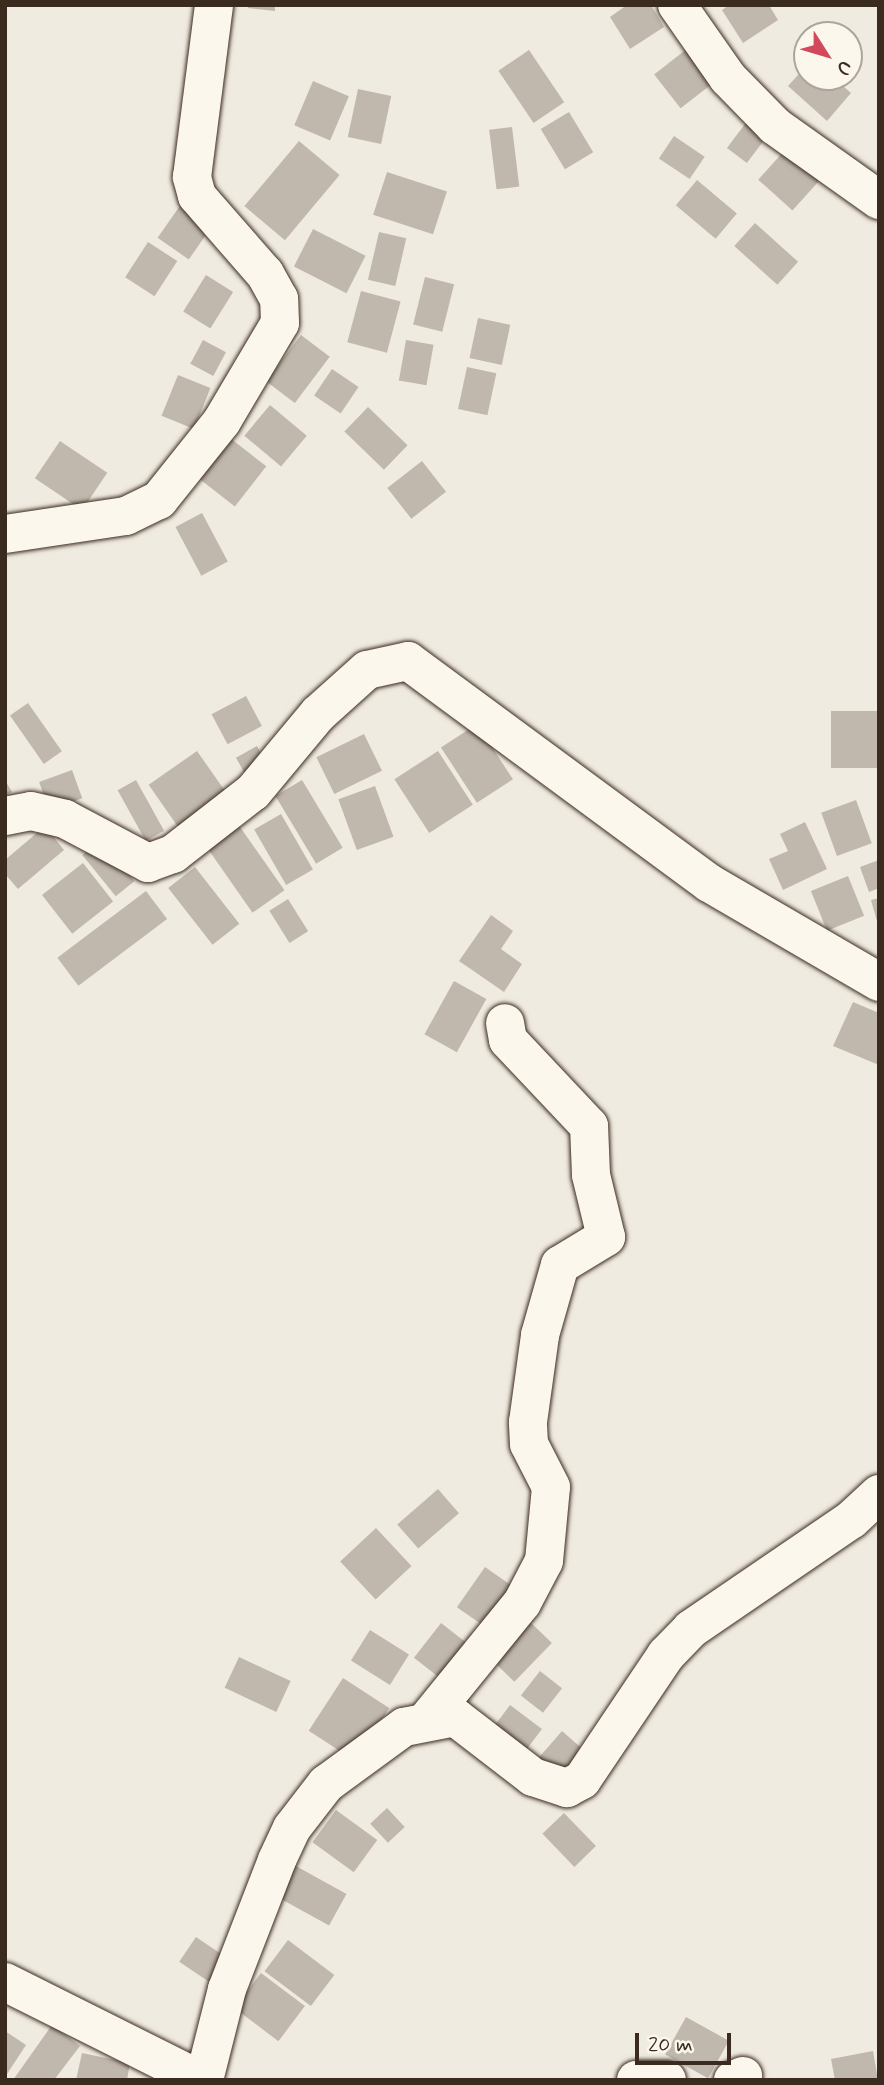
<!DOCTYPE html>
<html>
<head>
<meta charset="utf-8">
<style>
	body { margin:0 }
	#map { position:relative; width:884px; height:2085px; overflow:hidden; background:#f0ebe0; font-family:Mynerve,sans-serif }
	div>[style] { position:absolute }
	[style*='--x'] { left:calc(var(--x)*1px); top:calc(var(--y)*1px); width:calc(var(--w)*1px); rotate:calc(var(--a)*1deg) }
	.building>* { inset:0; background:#c0b8ad; transform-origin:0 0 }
	.roads { filter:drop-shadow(0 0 2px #3b2a1e) drop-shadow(0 0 2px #3b2a1e) }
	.minor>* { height:38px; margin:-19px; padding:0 19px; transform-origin:19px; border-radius:19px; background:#fbf7ec }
	.tertiary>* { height:38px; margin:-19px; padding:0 19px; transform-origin:19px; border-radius:19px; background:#fbf7ec }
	span { translate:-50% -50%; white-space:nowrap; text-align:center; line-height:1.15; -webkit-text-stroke:7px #fbf7ec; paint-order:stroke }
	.frame { position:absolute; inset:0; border:7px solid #3b2a1e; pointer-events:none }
	.north { position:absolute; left:793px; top:21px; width:70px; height:70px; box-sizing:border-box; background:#fbf7ec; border:2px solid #aea59a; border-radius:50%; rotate:127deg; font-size:19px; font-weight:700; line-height:28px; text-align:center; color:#3b2a1e }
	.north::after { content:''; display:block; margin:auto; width:24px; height:32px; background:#d1495b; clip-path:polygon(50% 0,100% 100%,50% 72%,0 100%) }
	.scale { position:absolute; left:635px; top:2033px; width:96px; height:32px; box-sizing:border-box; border:4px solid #3b2a1e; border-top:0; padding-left:9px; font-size:21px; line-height:24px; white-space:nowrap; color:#3b2a1e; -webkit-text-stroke:5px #fbf7ec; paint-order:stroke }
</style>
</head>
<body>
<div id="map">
	<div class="building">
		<i style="clip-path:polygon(248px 5px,275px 5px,275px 11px,248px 8px)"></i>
		<i style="clip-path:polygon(627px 5px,651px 5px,664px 27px,630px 49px,610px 17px)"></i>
		<i style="clip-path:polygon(729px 5px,769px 5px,778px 20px,743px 43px,722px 10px)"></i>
		<i style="left:688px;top:48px;width:43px;height:43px;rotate:52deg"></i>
		<i style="left:529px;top:50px;width:63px;height:37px;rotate:56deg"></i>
		<i style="clip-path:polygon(807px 65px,807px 77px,833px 77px,851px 93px,827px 121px,788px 86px)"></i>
		<i style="left:313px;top:81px;width:39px;height:48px;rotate:23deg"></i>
		<i style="left:358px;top:89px;width:34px;height:49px;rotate:12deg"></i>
		<i style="left:569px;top:112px;width:47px;height:33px;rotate:59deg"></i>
		<i style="left:748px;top:120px;width:25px;height:35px;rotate:37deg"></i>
		<i style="left:512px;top:127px;width:60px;height:23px;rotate:83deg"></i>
		<i style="left:674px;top:136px;width:37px;height:27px;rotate:34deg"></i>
		<i style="left:299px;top:141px;width:53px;height:85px;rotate:40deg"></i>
		<i style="left:785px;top:150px;width:46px;height:40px;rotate:42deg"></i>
		<i style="left:387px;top:172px;width:63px;height:45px;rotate:18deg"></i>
		<i style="left:697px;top:180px;width:52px;height:33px;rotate:40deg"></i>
		<i style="left:184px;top:200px;width:38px;height:46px;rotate:35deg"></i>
		<i style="left:755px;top:223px;width:58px;height:31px;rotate:42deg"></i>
		<i style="left:313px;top:229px;width:59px;height:42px;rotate:27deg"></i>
		<i style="left:379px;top:232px;width:28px;height:49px;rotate:13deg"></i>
		<i style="left:148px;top:242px;width:35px;height:42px;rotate:33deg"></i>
		<i style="left:206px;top:275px;width:32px;height:43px;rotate:32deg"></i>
		<i style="left:425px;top:277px;width:30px;height:49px;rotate:14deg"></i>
		<i style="left:361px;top:291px;width:41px;height:53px;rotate:15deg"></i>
		<i style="left:478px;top:318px;width:33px;height:41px;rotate:12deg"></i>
		<i style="left:301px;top:335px;width:36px;height:58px;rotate:37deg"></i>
		<i style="left:203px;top:340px;width:26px;height:27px;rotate:28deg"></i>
		<i style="left:406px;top:340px;width:28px;height:41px;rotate:10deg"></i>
		<i style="left:467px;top:367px;width:30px;height:43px;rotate:12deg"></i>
		<i style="left:332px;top:369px;width:32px;height:32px;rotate:34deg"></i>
		<i style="left:178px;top:375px;width:35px;height:44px;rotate:22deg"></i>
		<i style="left:270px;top:405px;width:48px;height:40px;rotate:40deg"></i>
		<i style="left:368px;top:407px;width:55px;height:34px;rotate:44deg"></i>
		<i style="left:230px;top:438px;width:46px;height:51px;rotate:38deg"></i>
		<i style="left:60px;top:441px;width:57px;height:45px;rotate:34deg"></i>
		<i style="left:422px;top:461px;width:39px;height:44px;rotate:52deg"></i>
		<i style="left:202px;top:513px;width:55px;height:30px;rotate:62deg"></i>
		<i style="left:246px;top:696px;width:34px;height:39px;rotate:62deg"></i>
		<i style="left:28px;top:703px;width:59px;height:22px;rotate:55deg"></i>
		<i style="left:879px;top:711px;width:57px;height:48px;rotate:90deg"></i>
		<i style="left:477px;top:724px;width:66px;height:43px;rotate:57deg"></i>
		<i style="left:364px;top:734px;width:41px;height:53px;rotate:64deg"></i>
		<i style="left:257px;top:746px;width:23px;height:24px;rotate:61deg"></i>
		<i style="left:197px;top:751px;width:52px;height:59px;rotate:55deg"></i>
		<i style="left:438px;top:751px;width:64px;height:52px;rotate:57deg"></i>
		<i style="left:72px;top:770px;width:30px;height:35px;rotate:70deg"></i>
		<i style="clip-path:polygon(5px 780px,12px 792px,5px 795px)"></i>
		<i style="left:136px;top:780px;width:58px;height:21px;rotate:61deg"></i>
		<i style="left:302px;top:780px;width:79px;height:31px;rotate:59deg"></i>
		<i style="left:375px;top:786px;width:54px;height:39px;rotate:70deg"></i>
		<i style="left:856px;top:800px;width:46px;height:37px;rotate:70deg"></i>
		<i style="left:281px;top:814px;width:64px;height:31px;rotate:60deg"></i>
		<i style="clip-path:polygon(805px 822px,827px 869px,783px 890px,769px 859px,788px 851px,780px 834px)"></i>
		<i style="left:238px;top:824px;width:81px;height:39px;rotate:55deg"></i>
		<i style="clip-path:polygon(45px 826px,64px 850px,18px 889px,5px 874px,5px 860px)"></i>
		<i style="left:101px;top:840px;width:53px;height:24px;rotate:51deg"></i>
		<i style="clip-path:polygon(879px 860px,879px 888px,869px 892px,860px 867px)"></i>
		<i style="left:83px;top:863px;width:49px;height:52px;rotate:52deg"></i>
		<i style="left:195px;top:867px;width:72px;height:34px;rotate:52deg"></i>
		<i style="left:848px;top:876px;width:43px;height:40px;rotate:68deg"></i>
		<i style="left:146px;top:891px;width:35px;height:111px;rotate:53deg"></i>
		<i style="clip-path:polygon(879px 898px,879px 925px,878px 925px,871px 900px)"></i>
		<i style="left:288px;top:899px;width:38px;height:22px;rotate:58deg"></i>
		<i style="clip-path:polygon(491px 915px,513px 931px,501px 949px,522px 964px,504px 992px,459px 961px)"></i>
		<i style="left:454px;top:981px;width:37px;height:61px;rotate:29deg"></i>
		<i style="clip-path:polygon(853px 1002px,879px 1013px,879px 1065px,833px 1046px)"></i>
		<i style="left:438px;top:1489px;width:32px;height:54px;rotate:49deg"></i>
		<i style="left:376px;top:1528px;width:52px;height:49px;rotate:47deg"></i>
		<i style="left:485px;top:1567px;width:33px;height:49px;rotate:35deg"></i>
		<i style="left:526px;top:1618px;width:36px;height:54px;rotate:44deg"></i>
		<i style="left:441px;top:1623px;width:37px;height:44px;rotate:38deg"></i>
		<i style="left:370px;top:1630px;width:46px;height:36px;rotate:32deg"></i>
		<i style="left:239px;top:1657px;width:57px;height:34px;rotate:25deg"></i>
		<i style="left:540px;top:1671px;width:28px;height:31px;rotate:38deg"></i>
		<i style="left:343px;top:1678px;width:55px;height:63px;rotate:33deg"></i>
		<i style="left:510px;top:1705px;width:40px;height:35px;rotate:37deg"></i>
		<i style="left:562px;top:1731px;width:33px;height:40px;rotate:41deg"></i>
		<i style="left:387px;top:1808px;width:26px;height:23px;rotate:47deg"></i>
		<i style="left:336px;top:1810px;width:51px;height:40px;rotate:36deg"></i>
		<i style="left:564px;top:1813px;width:46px;height:30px;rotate:46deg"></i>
		<i style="left:294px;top:1865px;width:60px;height:36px;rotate:29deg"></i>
		<i style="left:196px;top:1937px;width:42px;height:30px;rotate:34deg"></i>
		<i style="left:288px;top:1940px;width:58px;height:39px;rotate:37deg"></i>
		<i style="left:261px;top:1973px;width:55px;height:44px;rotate:37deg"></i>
		<i style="left:686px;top:2017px;width:49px;height:43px;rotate:29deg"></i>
		<i style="clip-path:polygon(52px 2025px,80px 2046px,54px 2080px,13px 2080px)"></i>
		<i style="clip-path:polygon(5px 2031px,26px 2045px,5px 2077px)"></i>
		<i style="clip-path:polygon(873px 2051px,878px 2080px,835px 2080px,831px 2059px)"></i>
		<i style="clip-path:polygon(82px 2053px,130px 2063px,127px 2080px,76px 2080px)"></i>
	</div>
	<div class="roads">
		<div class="minor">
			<i style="--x:677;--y:5;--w:89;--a:55.1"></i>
			<i style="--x:728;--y:78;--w:67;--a:45.6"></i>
			<i style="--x:775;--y:126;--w:128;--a:35.4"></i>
			<i style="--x:5;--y:534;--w:122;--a:-8.5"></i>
			<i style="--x:126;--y:516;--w:37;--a:-26"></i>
			<i style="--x:159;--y:500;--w:101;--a:-51.4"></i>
			<i style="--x:222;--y:421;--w:114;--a:-59.4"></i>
			<i style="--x:280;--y:323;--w:24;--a:-92"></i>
			<i style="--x:279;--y:299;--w:29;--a:-119"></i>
			<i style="--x:265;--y:274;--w:103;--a:-131.1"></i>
			<i style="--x:197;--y:196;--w:20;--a:-105"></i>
			<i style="--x:192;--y:177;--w:173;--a:-82.7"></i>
			<i style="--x:5;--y:816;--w:26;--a:-11"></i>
			<i style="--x:31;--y:811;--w:35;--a:13"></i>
			<i style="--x:65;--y:819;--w:94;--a:27.9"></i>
			<i style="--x:148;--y:863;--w:27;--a:-20"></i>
			<i style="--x:173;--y:854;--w:101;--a:-37.8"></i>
			<i style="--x:253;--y:792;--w:102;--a:-50.2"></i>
			<i style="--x:318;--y:714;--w:66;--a:-41.9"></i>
			<i style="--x:367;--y:670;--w:42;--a:-12.4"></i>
			<i style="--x:408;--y:661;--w:374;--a:36.4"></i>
			<i style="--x:709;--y:883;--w:197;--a:30.2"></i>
			<i style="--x:426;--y:1721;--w:152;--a:-50.9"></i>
			<i style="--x:522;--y:1603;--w:47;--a:-62.4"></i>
			<i style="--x:544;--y:1561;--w:74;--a:-84.6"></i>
			<i style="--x:551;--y:1487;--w:48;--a:-117.1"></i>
			<i style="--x:529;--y:1444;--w:22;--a:-93"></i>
			<i style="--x:528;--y:1422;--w:88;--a:-82.1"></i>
			<i style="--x:540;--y:1335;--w:73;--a:-74.1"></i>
			<i style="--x:560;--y:1265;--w:54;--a:-31.3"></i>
			<i style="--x:606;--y:1237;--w:64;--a:-103.6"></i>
			<i style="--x:591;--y:1175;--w:49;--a:-92.3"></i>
			<i style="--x:589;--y:1126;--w:118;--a:-133.3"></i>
			<i style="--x:508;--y:1040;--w:17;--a:-100"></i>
			<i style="--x:204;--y:2080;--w:94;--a:-75.8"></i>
			<i style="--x:227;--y:1989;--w:138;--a:-68.8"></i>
			<i style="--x:277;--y:1860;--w:35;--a:-65"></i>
			<i style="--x:292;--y:1828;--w:56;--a:-52.3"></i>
			<i style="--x:326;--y:1784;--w:97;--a:-36.2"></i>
			<i style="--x:404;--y:1727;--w:52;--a:-11.1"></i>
			<i style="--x:455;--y:1717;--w:98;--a:37.6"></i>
			<i style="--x:533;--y:1777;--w:36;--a:18"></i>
			<i style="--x:567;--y:1788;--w:17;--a:-28"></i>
			<i style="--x:582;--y:1780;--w:151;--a:-56.1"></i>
			<i style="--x:666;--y:1655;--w:36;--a:-46"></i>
			<i style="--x:691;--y:1629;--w:194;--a:-34.3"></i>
			<i style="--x:851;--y:1520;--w:38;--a:-43"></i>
			<i style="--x:636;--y:2080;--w:31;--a:0"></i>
			<i style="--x:733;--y:2080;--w:11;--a:-22"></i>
		</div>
		<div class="tertiary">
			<i style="--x:5;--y:1982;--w:219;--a:26.6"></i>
		</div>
	</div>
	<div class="frame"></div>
	<div class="north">U</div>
	<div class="scale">20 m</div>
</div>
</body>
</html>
